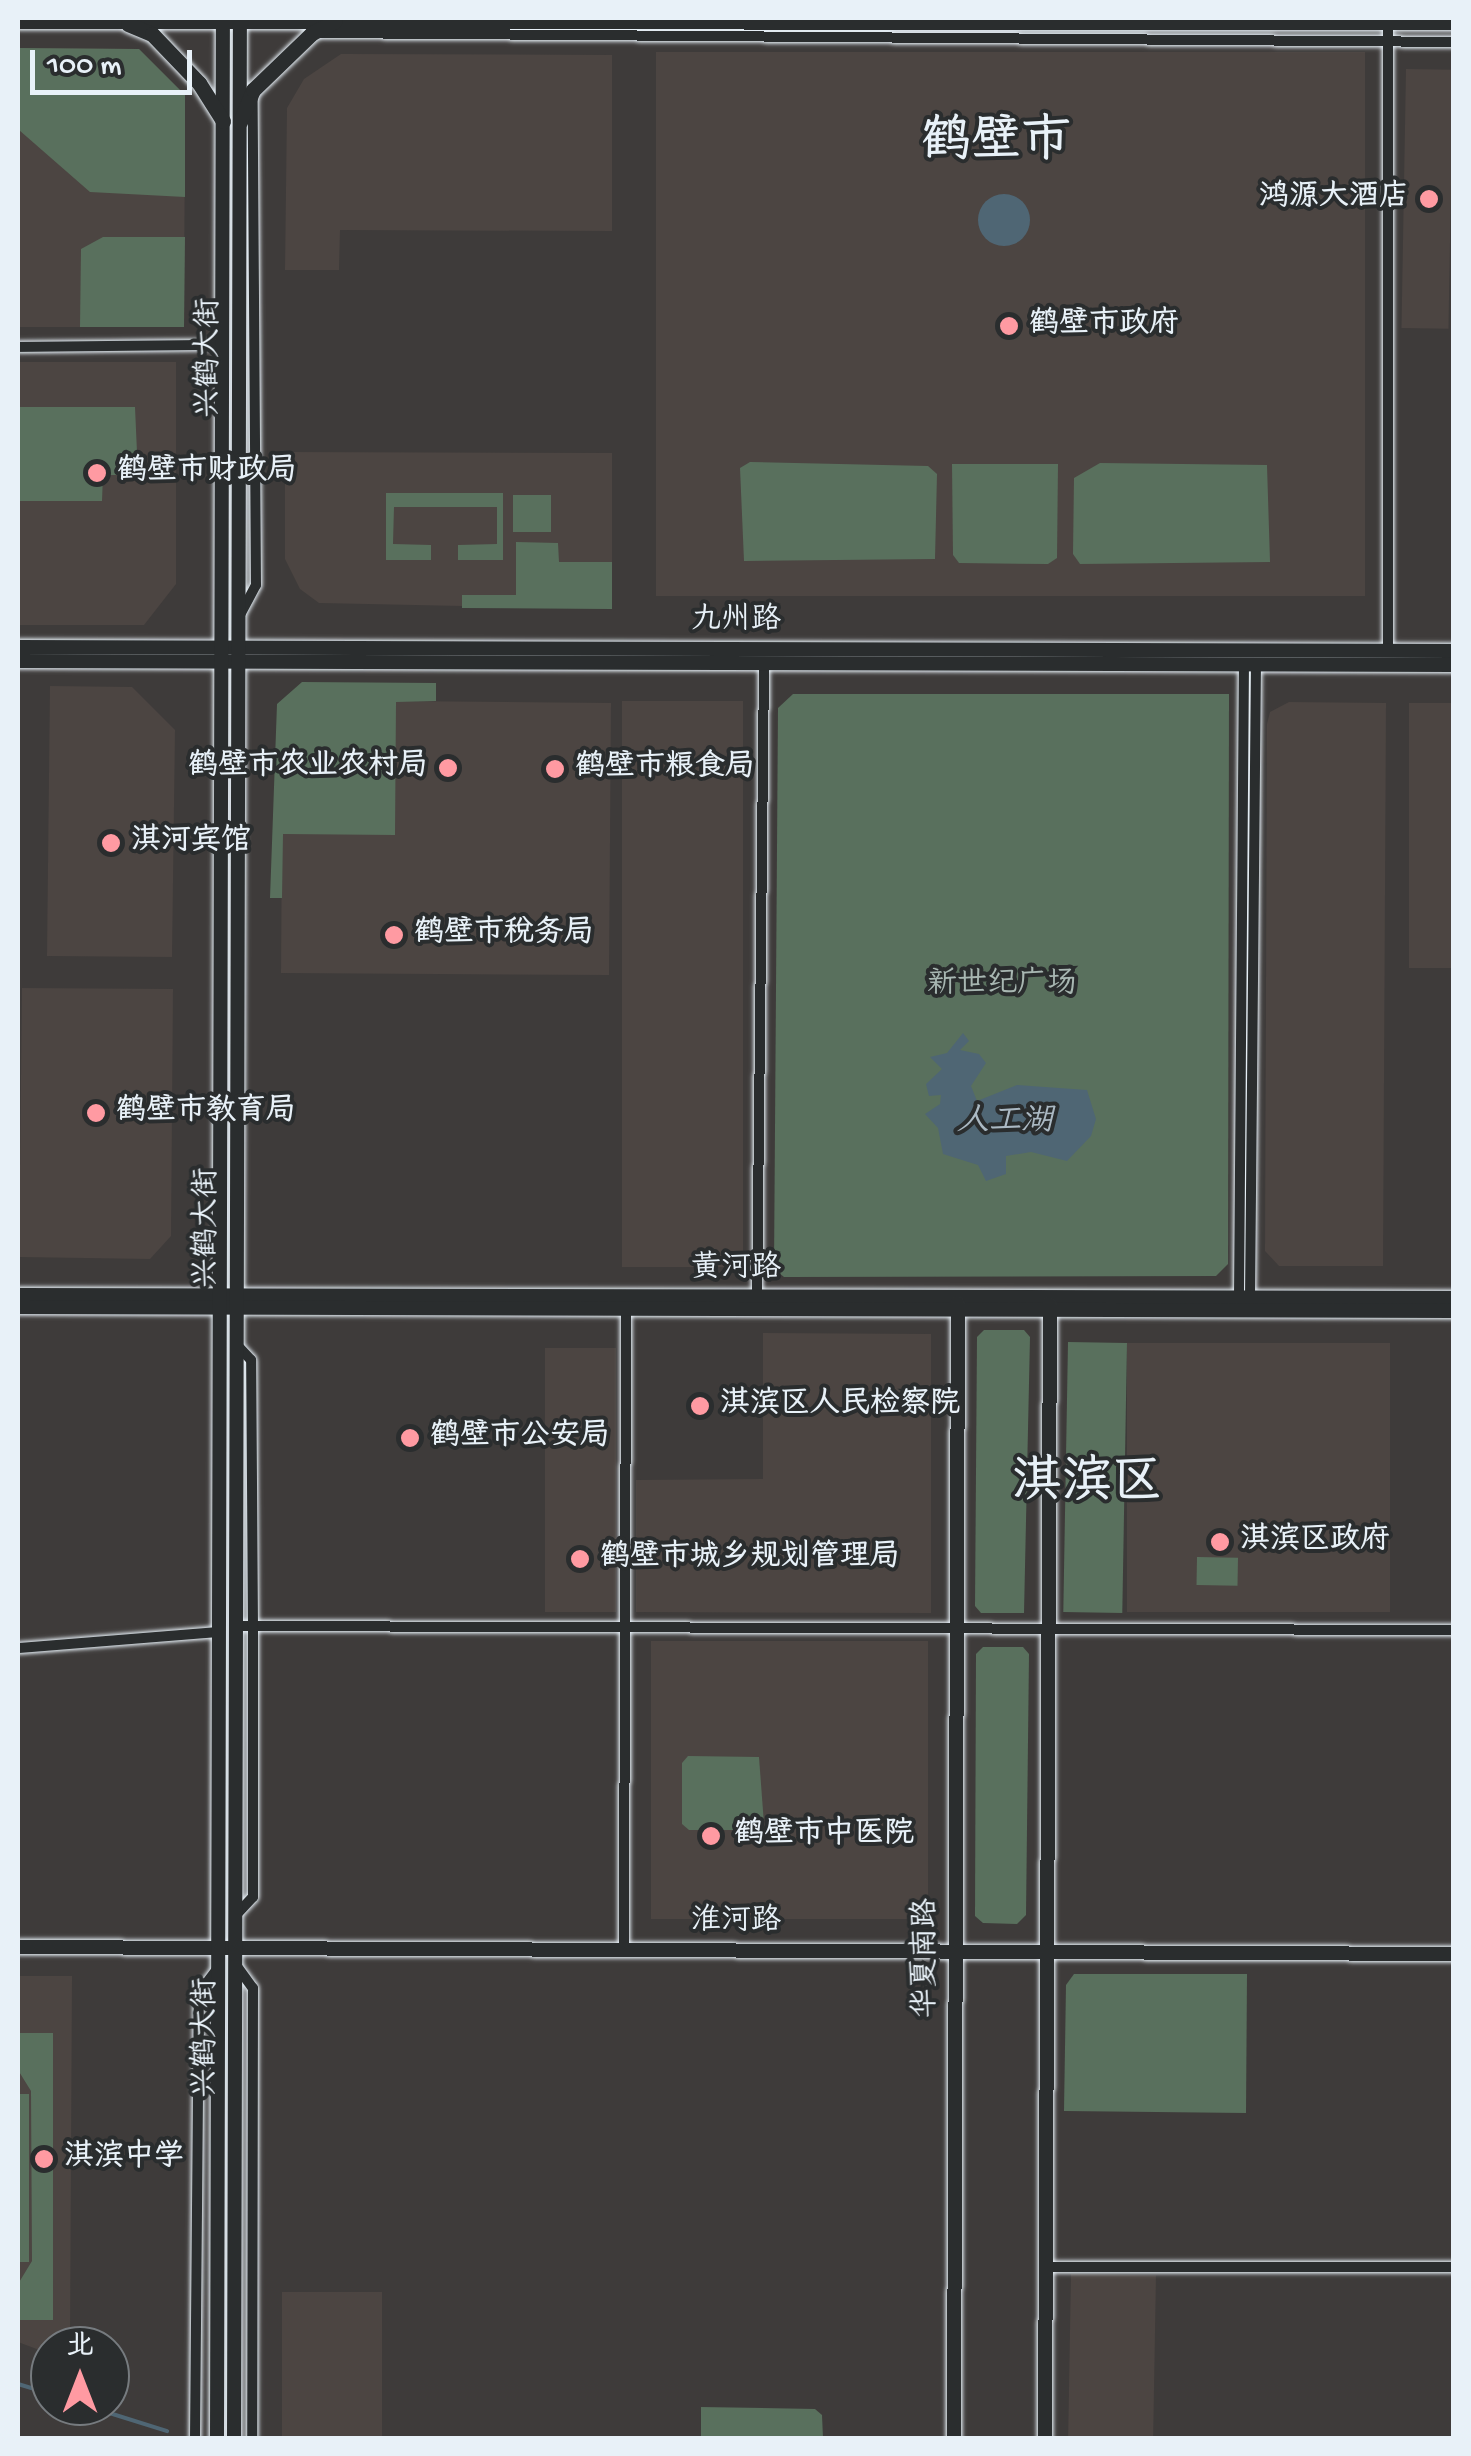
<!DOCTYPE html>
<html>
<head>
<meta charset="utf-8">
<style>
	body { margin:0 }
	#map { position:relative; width:1471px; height:2456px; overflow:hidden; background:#3e3b3a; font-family:"Gochi Hand","LXGW WenKai TC",sans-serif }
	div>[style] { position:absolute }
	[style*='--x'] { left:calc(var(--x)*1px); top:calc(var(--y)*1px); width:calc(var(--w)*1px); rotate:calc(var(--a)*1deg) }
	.built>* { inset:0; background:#4c4542; transform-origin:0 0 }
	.green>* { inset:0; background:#59705d; transform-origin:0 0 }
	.water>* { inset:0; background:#4f6674 }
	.round { border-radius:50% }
	.stream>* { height:4px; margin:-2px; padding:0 2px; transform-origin:2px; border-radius:2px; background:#4f6674 }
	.roads { filter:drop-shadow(0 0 2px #e8f1f8) drop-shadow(0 0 2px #e8f1f8) }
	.street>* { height:10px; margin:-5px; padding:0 5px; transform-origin:5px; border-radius:5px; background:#2a2d2e }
	.secondary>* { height:14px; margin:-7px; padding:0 7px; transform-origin:7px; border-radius:7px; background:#2a2d2e }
	.primary>* { height:15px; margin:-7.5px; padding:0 7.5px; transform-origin:7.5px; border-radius:7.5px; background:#2a2d2e }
	.dots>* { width:28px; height:28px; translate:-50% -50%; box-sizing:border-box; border:5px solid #2a2d2e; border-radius:50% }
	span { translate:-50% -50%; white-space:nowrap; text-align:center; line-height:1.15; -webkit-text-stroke:8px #2a2d2e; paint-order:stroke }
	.poi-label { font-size:30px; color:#e8f1f8; font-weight:700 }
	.right { translate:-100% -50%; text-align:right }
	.left { translate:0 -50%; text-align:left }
	.street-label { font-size:30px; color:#e8f1f8 }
	.park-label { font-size:30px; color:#a8b7b2 }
	.water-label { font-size:32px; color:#abb9c3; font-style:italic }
	.town-label { font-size:50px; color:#e8f1f8; font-weight:700 }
	.frame { position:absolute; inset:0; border:20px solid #e8f1f8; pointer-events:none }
	.north { position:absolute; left:30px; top:2326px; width:100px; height:100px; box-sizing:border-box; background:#2a2d2e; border:2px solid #767b7f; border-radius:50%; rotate:0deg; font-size:28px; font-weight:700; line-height:40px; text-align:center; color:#e8f1f8 }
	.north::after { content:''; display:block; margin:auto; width:35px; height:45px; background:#ff9aa2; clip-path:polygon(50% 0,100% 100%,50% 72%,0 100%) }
	.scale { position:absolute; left:30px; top:50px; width:162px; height:45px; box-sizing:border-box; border:5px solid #e8f1f8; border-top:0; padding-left:12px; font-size:30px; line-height:35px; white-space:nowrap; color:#e8f1f8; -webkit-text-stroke:8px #2a2d2e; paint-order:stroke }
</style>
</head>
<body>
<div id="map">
	<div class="built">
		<i style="clip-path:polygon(18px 48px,139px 49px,185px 95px,184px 327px,18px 327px)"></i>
		<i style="left:656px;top:52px;width:709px;height:544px"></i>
		<i style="clip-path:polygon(341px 54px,612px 55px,612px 231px,340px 230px,339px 270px,285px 270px,287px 108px,304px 79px)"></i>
		<i style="left:1406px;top:69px;width:47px;height:259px;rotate:1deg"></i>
		<i style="clip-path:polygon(18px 362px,176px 362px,176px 584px,144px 625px,18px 625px)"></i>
		<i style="clip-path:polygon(285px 452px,612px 453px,612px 609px,319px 603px,300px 589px,285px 559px)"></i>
		<i style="clip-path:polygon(50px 686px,132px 687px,175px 730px,172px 957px,47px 956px)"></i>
		<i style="clip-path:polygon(396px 701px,611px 703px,609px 975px,281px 973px,282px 834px)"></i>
		<i style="left:622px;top:701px;width:121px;height:566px"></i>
		<i style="clip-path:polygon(1289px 702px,1386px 703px,1383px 1266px,1279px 1266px,1265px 1251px,1267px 724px,1270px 712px)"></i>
		<i style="left:1409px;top:703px;width:44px;height:265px"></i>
		<i style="clip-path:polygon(22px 988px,173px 989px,171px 1236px,150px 1259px,19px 1257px)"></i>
		<i style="clip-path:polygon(763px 1333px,931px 1334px,931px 1613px,636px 1612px,636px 1480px,763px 1479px)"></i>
		<i style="left:1127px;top:1343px;width:263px;height:269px"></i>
		<i style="left:545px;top:1348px;width:71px;height:264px"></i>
		<i style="left:651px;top:1641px;width:277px;height:278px"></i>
		<i style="clip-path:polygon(18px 1976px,72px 1976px,70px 2346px,50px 2346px,50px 2354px,18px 2342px)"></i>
		<i style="left:1071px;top:2274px;width:85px;height:164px;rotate:1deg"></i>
		<i style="left:282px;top:2292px;width:100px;height:145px"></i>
	</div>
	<div class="green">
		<i style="clip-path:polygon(18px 48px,139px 49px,185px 95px,185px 197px,90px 192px,19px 130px)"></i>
		<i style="clip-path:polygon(103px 237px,185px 237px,184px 327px,80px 327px,81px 249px)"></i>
		<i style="clip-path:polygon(18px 407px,135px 407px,138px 475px,103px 475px,102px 501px,18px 501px)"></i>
		<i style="clip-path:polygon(750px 462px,928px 466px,937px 474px,935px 559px,744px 561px,740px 468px)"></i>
		<i style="clip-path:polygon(1100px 463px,1267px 465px,1270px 562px,1080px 564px,1073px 554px,1074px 478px)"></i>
		<i style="clip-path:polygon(952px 464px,1058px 464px,1057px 558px,1048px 564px,959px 563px,953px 555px)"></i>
		<i style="clip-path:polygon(386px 493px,503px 493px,503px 560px,458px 560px,458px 545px,497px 544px,497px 507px,394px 507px,393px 544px,431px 545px,431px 560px,386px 560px)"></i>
		<i style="left:513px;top:495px;width:38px;height:37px"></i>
		<i style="clip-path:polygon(516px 542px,558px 543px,559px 562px,612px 562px,612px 609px,462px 608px,462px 595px,516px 595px)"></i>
		<i style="clip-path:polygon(302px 682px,436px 683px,436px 701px,396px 702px,395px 835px,283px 834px,282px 898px,270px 898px,277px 704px)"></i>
		<i style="clip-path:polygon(793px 694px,1229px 694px,1228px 1264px,1216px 1276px,784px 1277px,774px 1269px,778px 708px)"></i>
		<i style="clip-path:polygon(984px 1330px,1024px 1330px,1030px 1337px,1024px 1613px,981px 1613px,975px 1606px,977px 1337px)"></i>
		<i style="left:1068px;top:1342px;width:59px;height:270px;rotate:1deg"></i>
		<i style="left:1197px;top:1557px;width:41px;height:28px;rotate:1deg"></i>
		<i style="clip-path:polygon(983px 1647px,1023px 1647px,1029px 1654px,1026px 1915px,1017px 1924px,983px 1923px,975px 1916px,976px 1654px)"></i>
		<i style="clip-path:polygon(688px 1756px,759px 1757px,764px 1824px,757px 1830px,689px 1830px,682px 1824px,682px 1763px)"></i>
		<i style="clip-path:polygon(1074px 1974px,1247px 1974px,1246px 2113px,1064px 2111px,1066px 1985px)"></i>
		<i style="clip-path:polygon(18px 2033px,53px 2033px,53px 2320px,18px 2320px,18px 2284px,32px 2261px,31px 2091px,18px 2070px)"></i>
		<i style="left:18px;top:2094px;width:11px;height:168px"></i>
		<i style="clip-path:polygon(701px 2407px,815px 2409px,822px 2415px,823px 2438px,701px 2438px)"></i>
	</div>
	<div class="water">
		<i class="round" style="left:978px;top:194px;width:52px;height:52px"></i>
		<i style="clip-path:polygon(963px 1033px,969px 1041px,960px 1050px,979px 1054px,986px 1063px,971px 1086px,977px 1101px,1017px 1085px,1087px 1090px,1096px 1119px,1091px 1136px,1067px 1161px,1031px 1152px,1006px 1156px,1006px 1174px,986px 1181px,978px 1165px,943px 1154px,938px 1128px,925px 1114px,940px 1104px,941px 1095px,929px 1096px,926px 1084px,942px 1069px,930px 1057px,947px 1053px)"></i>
	</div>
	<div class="stream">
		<i style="--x:18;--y:2384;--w:34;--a:17"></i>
		<i style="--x:87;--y:2406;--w:84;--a:17.4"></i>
	</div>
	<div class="roads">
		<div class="street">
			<i style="--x:1388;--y:18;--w:633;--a:90"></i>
			<i style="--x:318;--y:33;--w:1136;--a:0.45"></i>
			<i style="--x:18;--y:347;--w:203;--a:-0.6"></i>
			<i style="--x:240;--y:615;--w:34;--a:-62"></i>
			<i style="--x:256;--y:585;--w:489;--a:-90.4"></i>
			<i style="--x:1239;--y:1298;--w:634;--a:-89.55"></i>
			<i style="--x:1250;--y:1298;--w:634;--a:-89.46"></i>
			<i style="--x:757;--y:1303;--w:640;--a:-89.37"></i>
			<i style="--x:236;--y:1626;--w:1218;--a:0.19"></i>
			<i style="--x:18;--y:1648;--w:202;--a:-4.6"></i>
			<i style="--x:236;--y:1915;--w:25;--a:-47"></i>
			<i style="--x:253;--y:1897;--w:271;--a:-90"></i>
			<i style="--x:253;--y:1626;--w:266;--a:-90.4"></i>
			<i style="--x:251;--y:1360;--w:22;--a:-133"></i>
			<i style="--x:624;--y:1950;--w:641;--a:-89.82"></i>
			<i style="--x:236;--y:1965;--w:29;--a:54"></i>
			<i style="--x:253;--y:1988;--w:450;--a:90.1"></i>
			<i style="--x:1046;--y:2267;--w:408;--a:0"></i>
			<i style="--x:195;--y:2438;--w:445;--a:-89.5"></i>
			<i style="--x:199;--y:1993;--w:31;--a:-53"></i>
		</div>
		<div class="secondary">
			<i style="--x:18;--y:647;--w:1436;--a:0.16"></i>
			<i style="--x:18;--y:661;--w:1436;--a:0.16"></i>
			<i style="--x:18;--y:1295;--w:1436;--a:0.12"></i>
			<i style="--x:18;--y:1307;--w:1436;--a:0.16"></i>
			<i style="--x:18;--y:1947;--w:1436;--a:0.28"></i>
			<i style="--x:217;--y:2438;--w:2420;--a:-89.86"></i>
			<i style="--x:234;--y:2438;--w:2420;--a:-89.86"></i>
			<i style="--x:954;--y:2438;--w:1135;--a:-89.8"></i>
			<i style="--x:1045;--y:2438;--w:1134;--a:-89.75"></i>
		</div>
		<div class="primary">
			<i style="--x:18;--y:21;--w:1436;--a:0.04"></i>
			<i style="--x:128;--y:24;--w:26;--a:23"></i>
			<i style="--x:152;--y:34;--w:68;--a:46.2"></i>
			<i style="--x:199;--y:83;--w:45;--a:57.7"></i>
			<i style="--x:240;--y:122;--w:35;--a:-68"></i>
			<i style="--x:253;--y:90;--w:82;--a:-44"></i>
			<i style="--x:312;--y:33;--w:25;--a:-27"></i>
		</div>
	</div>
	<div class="dots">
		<i style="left:1429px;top:199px;background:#ff9aa2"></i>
		<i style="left:1009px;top:326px;background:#ff9aa2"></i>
		<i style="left:97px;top:473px;background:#ff9aa2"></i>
		<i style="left:448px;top:768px;background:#ff9aa2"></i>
		<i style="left:555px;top:769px;background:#ff9aa2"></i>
		<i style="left:111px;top:843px;background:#ff9aa2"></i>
		<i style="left:394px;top:935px;background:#ff9aa2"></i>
		<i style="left:96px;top:1113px;background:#ff9aa2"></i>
		<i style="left:700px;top:1406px;background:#ff9aa2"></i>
		<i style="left:410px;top:1438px;background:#ff9aa2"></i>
		<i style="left:1220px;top:1542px;background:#ff9aa2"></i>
		<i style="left:580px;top:1559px;background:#ff9aa2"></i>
		<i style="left:711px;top:1836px;background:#ff9aa2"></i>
		<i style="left:44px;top:2159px;background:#ff9aa2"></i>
	</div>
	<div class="poi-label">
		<span class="right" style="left:1409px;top:199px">鸿源大酒店</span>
		<span class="left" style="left:1029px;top:326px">鹤壁市政府</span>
		<span class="left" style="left:117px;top:473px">鹤壁市财政局</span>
		<span class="right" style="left:428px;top:768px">鹤壁市农业农村局</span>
		<span class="left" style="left:575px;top:769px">鹤壁市粮食局</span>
		<span class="left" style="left:131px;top:843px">淇河宾馆</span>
		<span class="left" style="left:414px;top:935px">鹤壁市税务局</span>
		<span class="left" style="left:116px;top:1113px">鹤壁市教育局</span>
		<span class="left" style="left:720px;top:1406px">淇滨区人民检察院</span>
		<span class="left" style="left:430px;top:1438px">鹤壁市公安局</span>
		<span class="left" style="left:1240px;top:1542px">淇滨区政府</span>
		<span class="left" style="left:600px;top:1559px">鹤壁市城乡规划管理局</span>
		<span class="left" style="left:734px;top:1836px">鹤壁市中医院</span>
		<span class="left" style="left:64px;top:2159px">淇滨中学</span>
	</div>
	<div class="street-label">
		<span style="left:211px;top:358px;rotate:-90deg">兴鹤大街</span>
		<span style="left:736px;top:622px">九州路</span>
		<span style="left:209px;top:1228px;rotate:-90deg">兴鹤大街</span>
		<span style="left:736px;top:1270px">黄河路</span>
		<span style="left:736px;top:1923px">淮河路</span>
		<span style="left:928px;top:1958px;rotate:-90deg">华夏南路</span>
		<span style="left:208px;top:2038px;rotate:-90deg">兴鹤大街</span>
	</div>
	<div class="park-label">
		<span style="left:1002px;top:986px">新世纪广场</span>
	</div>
	<div class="water-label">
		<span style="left:1005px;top:1123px">人工湖</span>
	</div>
	<div class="town-label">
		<span style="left:996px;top:145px">鹤壁市</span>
		<span style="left:1087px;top:1486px">淇滨区</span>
	</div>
	<div class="frame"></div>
	<div class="north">北</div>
	<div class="scale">100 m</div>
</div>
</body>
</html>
